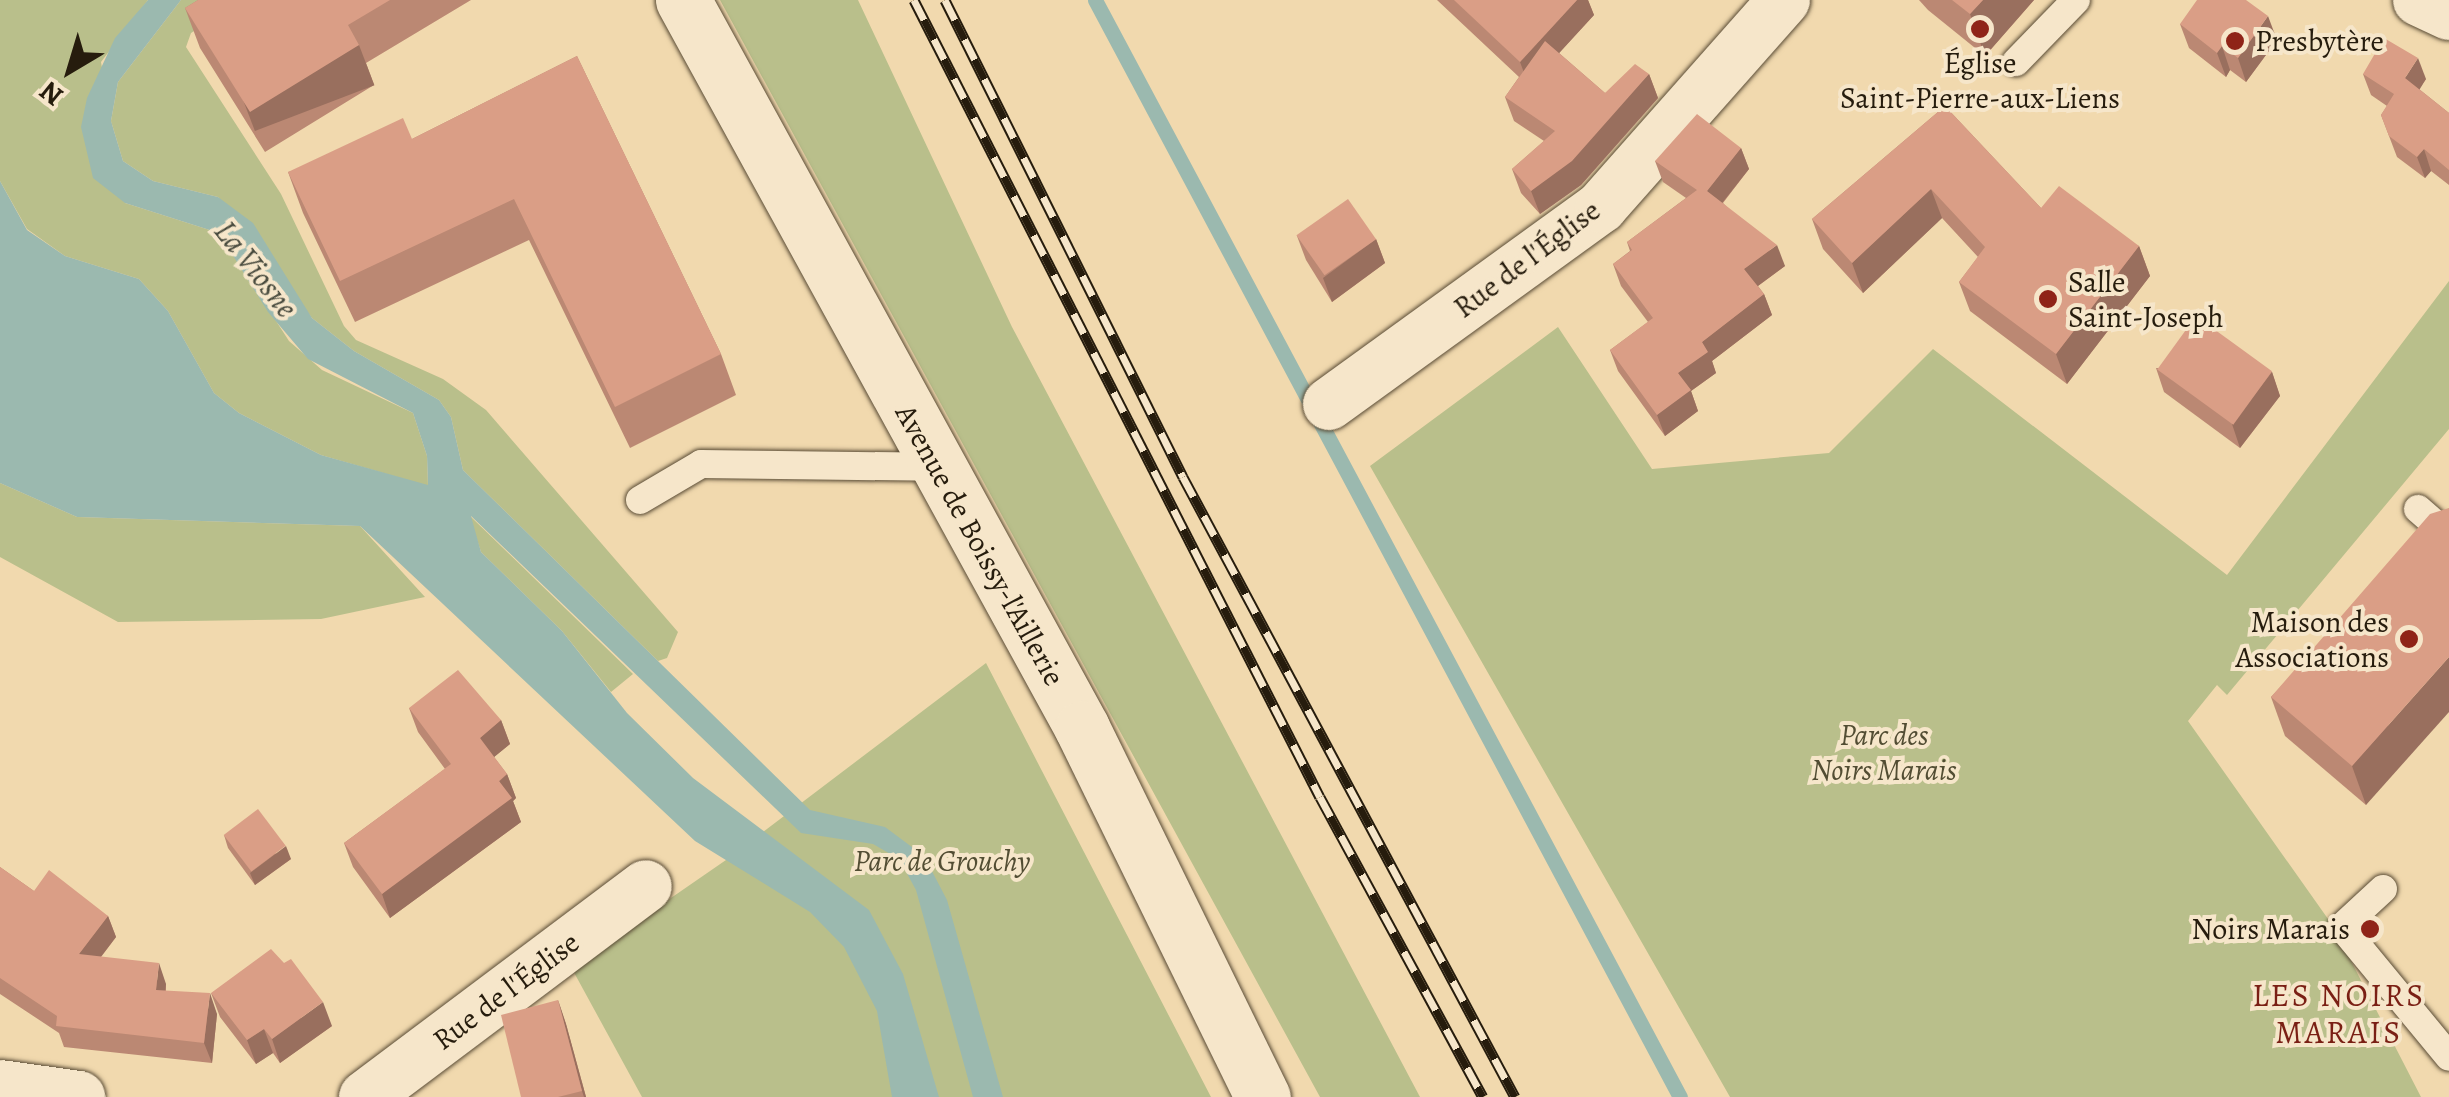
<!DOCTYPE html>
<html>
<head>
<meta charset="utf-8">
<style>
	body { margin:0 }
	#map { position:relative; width:2449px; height:1097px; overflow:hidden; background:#f1d9ae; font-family:Alegreya,serif }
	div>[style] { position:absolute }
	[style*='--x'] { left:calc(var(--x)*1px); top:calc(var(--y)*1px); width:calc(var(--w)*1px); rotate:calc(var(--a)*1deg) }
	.green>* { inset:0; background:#b9bf8b }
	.water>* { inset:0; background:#9bb9af }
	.stream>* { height:15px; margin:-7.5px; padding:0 7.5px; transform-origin:7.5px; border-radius:7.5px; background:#9bb9af }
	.roads { filter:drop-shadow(0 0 2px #594b35) drop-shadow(0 0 2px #594b35) }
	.lane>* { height:28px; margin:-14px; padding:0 14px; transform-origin:14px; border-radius:14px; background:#f6e6ca }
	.street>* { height:52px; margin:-26px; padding:0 26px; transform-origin:26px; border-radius:26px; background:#f6e6ca }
	.secondary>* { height:55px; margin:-27.5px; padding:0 27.5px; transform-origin:27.5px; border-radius:27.5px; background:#f6e6ca }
	.rail>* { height:11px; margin-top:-5.5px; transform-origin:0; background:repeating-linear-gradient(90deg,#f6e6ca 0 22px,#261c0d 0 44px); box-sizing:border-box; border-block:2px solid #261c0d }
	.wall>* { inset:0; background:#bb8873 }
	.shaded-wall>* { inset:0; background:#996f5e; transform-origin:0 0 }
	.building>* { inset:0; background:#da9e86; transform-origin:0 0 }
	.dots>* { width:28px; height:28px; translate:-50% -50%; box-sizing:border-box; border:5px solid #f6e6ca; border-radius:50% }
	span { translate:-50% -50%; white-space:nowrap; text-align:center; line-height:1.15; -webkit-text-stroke:8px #f6e6ca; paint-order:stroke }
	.poi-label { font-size:30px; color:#261c0d }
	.left { translate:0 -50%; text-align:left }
	.right { translate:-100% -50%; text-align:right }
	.street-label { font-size:30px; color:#261c0d }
	.park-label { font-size:30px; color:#524d33; font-style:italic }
	.water-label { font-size:32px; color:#494b3e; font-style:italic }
	.neighbourhood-label { font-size:32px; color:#7a1f14; letter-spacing:2.5px }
	.north { position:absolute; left:20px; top:20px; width:100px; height:100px; -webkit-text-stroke:8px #f6e6ca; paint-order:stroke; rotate:218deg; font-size:28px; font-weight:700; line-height:40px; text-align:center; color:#261c0d }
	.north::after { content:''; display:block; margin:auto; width:35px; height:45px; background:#261c0d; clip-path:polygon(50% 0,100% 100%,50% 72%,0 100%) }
</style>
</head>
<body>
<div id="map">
	<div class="green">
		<i style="clip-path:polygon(0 0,148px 0,101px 62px,125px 203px,219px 233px,289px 341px,322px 370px,413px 413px,427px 456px,428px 486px,321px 455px,239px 413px,214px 393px,168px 311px,139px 279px,65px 256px,27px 229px,0 181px)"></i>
		<i style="clip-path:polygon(181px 0,243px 0,191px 33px,186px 47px,281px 194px,344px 326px,356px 340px,443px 379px,486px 410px,678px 632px,667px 658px,658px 661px,463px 470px,451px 417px,439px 400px,354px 351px,312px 318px,218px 197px,153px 181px,123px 161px,111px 121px,118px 82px)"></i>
		<i style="clip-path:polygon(720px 0,858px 0,1012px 327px,1420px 1097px,1320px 1097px)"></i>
		<i style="clip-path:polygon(2449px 281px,2449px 429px,2227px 695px,2217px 685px,2188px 721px,2333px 926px,2421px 1097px,1730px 1097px,1370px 466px,1558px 327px,1652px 469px,1829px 453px,1933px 349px,2227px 575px)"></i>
		<i style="clip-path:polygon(0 483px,77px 517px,360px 526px,425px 597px,321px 619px,118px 622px,0 557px)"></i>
		<i style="clip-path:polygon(469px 515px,633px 674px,611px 692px,562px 631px,481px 552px)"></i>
		<i style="clip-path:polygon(986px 663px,1211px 1097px,642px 1097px,571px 967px,726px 860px)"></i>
	</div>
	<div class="water">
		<i style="clip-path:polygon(148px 0,181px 0,118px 82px,111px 121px,123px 161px,153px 181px,218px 197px,253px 223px,312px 318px,354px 351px,439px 400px,451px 417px,463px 470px,810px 810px,885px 827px,924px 856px,947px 900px,1003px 1097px,973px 1097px,916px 890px,899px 859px,873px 844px,801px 833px,471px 516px,481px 552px,562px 631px,627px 713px,693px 778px,869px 910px,903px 974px,939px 1097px,892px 1097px,877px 1011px,844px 947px,810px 912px,695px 841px,360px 526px,77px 517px,0 483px,0 181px,27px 230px,65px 256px,139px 279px,168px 311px,214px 393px,239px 413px,321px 455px,428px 485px,427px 456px,413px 413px,308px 359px,268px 312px,219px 233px,125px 203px,93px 178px,81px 127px,87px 98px,115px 38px)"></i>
	</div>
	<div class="stream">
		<i style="--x:1095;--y:0;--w:1243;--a:61.93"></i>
	</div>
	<div class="roads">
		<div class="lane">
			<i style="--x:2016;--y:62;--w:86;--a:-45.9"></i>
			<i style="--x:640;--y:500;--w:71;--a:-30.5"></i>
			<i style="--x:701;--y:464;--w:235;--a:0.7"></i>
			<i style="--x:2418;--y:509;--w:41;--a:41.1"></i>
			<i style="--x:2383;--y:889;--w:56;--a:137.2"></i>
			<i style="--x:2342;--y:927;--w:168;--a:50.5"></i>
		</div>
		<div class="street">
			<i style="--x:2419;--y:0;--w:33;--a:25"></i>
			<i style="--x:1329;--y:404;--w:336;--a:-35.9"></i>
			<i style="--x:1601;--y:207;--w:276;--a:-48.5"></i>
			<i style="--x:0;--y:1086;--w:80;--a:7.9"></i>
			<i style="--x:365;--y:1097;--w:351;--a:-36.9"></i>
		</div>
		<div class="secondary">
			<i style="--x:683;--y:0;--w:830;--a:61.27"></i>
			<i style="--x:1082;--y:728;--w:411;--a:63.9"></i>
		</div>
	</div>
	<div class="rail">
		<i style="--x:914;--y:0;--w:894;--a:63.01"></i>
		<i style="--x:1320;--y:797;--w:341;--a:61.5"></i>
		<i style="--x:945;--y:0;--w:533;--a:63.48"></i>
		<i style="--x:1183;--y:477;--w:703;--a:61.83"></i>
	</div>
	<div class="wall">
		<i style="clip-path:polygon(198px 0,471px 0,366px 63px,374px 85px,265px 152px,200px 48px,185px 8px)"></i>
		<i style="clip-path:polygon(1437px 0,1588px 0,1594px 15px,1559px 53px,1605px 93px,1649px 74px,1658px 98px,1581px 185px,1540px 214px,1521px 193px,1512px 169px,1544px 141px,1514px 121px,1505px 97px,1519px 77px)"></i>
		<i style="clip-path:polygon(1919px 0,2034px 0,1985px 56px,1928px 10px)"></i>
		<i style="clip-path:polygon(2180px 24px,2277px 40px,2246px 82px,2230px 70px,2226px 77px,2189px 48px)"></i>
		<i style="clip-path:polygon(577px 56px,721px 354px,736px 395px,630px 448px,529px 240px,355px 322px,303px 213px,288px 172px,412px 139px)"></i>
		<i style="clip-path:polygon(2363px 74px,2426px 79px,2419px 89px,2449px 113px,2449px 185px,2431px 171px,2425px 178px,2397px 157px,2381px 115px,2387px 106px,2371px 95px)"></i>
		<i style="clip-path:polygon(1945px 106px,2041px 208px,2139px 246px,2150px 276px,2067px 384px,1970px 311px,1959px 282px,1978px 257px,1942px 218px,1863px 293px,1823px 249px,1812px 219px)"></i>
		<i style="clip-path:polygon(1741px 148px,1749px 169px,1723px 203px,1785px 266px,1758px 286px,1764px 294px,1772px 315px,1712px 361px,1716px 373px,1691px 391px,1698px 411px,1665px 436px,1618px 371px,1610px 350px,1648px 322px,1621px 286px,1613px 264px,1630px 251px,1627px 242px,1686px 198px,1663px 182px,1655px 161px)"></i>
		<i style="clip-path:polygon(1297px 236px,1376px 239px,1385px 263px,1332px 302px,1306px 260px)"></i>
		<i style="clip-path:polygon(2156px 368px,2272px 372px,2280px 396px,2240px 448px,2164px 392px)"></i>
		<i style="clip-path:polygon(2449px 508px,2366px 805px,2285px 736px,2271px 697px)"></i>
		<i style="clip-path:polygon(409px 708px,501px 720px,510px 744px,494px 757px,507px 774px,516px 798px,513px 801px,521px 822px,390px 918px,353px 867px,344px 843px,445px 769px,418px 732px)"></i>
		<i style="clip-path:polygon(224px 835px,291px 859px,255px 885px,228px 848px)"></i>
		<i style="clip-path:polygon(0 867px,34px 891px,108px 916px,116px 937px,101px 957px,166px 984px,166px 991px,217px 1014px,212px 1063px,64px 1047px,59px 1033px,0 994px)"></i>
		<i style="clip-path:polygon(211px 993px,332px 1026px,280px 1063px,273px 1053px,256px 1064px,220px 1017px)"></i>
		<i style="clip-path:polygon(558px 1000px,566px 1024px,586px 1097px,521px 1097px)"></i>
	</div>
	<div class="shaded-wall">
		<i style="clip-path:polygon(1577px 0,1588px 0,1594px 15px,1529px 86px,1520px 62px)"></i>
		<i style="clip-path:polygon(1983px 0,2034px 0,1985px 56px,1970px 14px)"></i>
		<i style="clip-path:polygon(2268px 16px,2277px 40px,2246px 82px,2238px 58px)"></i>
		<i style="left:359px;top:45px;width:43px;height:128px;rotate:69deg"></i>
		<i style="clip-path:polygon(2222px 46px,2230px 70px,2226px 77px,2217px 53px)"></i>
		<i style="clip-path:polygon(2418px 58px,2426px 79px,2413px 100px,2405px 78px)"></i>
		<i style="clip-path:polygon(1649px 74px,1658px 98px,1581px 185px,1540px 214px,1531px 191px)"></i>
		<i style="clip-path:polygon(1741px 148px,1749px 169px,1715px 212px,1707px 191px)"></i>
		<i style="clip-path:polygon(2424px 149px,2431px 171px,2425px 178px,2417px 157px)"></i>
		<i style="clip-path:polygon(1931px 189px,1942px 218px,1863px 293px,1852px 263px)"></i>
		<i style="clip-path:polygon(1376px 239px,1385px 263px,1332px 302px,1323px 278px)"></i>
		<i style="clip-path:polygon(1777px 245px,1785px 266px,1751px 291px,1744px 269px)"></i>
		<i style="clip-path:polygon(2139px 246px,2150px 276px,2067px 384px,2056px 354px)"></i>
		<i style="clip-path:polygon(1764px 294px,1772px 315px,1712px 361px,1716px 373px,1691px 391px,1698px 411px,1665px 436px,1657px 415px,1678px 373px,1702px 342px)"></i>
		<i style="clip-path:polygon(2272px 372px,2280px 396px,2240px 448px,2232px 424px)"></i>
		<i style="clip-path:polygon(2449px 657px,2449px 712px,2366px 805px,2352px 766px)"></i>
		<i style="clip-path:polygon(501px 720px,510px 744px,488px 762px,480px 738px)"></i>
		<i style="clip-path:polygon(507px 774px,516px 798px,513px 801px,521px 822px,390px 918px,382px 894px)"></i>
		<i style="clip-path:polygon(286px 846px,291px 859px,255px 885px,250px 873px)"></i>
		<i style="clip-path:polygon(108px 916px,116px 937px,87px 975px,79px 954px)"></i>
		<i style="clip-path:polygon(159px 963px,166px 984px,163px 1011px,156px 990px)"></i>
		<i style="clip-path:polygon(210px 993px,217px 1014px,212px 1063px,204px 1043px)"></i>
		<i style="clip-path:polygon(558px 1000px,566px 1024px,586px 1097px,584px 1097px,582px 1091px)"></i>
		<i style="clip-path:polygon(323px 1002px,332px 1026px,280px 1063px,272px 1039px)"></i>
		<i style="clip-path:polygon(264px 1029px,273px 1053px,256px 1064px,247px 1040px)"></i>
	</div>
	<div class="building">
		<i style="clip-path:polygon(198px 0,390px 0,348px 25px,359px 45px,250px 112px,185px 8px)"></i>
		<i style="clip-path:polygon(1454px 0,1577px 0,1520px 62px)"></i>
		<i style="clip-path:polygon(1952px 0,1983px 0,1970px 14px)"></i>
		<i style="clip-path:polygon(2197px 0,2246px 0,2268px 16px,2238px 58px,2222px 46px,2217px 53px,2180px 24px)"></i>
		<i style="clip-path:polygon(2384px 38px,2418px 58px,2405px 78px,2449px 113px,2449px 170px,2424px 149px,2417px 157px,2389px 136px,2381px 115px,2394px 94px,2363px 74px)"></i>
		<i style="clip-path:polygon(1545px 41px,1605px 93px,1635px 64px,1649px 74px,1572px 161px,1531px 191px,1512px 169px,1555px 131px,1505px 97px)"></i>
		<i style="clip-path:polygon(577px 56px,721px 354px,615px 407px,514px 199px,340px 281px,288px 172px,403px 118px,412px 139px)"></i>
		<i style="clip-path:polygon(1945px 106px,2041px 208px,2059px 186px,2139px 246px,2056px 354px,1959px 282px,1985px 247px,1931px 189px,1852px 263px,1812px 219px)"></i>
		<i style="clip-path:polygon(1697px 114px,1741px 148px,1707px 191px,1777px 245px,1744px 269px,1764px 294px,1702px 342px,1708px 352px,1678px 373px,1691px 390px,1657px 415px,1610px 350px,1653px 318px,1613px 264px,1632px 250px,1627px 242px,1697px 190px,1655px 161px)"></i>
		<i style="left:1348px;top:199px;width:49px;height:63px;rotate:55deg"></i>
		<i style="left:2196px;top:316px;width:94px;height:66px;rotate:36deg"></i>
		<i style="clip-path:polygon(2449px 504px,2449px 657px,2352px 766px,2271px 697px,2430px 514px,2449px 508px)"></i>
		<i style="clip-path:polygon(458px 670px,501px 720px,480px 738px,507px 774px,499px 781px,512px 798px,382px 894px,344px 843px,451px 764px,409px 708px)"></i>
		<i style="left:258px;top:809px;width:46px;height:43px;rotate:53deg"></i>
		<i style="clip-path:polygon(0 867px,34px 891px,49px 870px,108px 916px,79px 954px,159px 963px,156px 990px,210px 993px,204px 1043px,56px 1026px,57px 1016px,0 978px)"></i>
		<i style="clip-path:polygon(271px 949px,284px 963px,291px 959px,323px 1002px,272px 1039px,264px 1029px,247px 1040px,211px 993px)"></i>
		<i style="clip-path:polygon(558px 1000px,582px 1091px,558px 1097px,521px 1097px,501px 1015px)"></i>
	</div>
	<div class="dots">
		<i style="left:1980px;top:29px;background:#8f2418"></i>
		<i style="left:2235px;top:41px;background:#8f2418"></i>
		<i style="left:2048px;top:299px;background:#8f2418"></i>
		<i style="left:2409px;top:639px;background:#8f2418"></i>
		<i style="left:2370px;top:929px;background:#8f2418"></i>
	</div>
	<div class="poi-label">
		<span class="left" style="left:2255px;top:41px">Presbytère</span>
		<span style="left:1980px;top:80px">Église<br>Saint-Pierre-aux-Liens</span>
		<span class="left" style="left:2068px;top:299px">Salle<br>Saint-Joseph</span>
		<span class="right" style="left:2389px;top:639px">Maison des<br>Associations</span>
		<span class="right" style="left:2350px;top:929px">Noirs Marais</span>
	</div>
	<div class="street-label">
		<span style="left:1527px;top:259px;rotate:-37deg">Rue de l'Église</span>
		<span style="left:980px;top:545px;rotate:61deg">Avenue de Boissy-l'Aillerie</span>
		<span style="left:506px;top:991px;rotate:-37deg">Rue de l'Église</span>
	</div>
	<div class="park-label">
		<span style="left:1884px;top:752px">Parc des<br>Noirs Marais</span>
		<span style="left:942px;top:861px">Parc de Grouchy</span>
	</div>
	<div class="water-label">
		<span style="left:256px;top:269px;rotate:52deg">La Viosne</span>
	</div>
	<div class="neighbourhood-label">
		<span style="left:2339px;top:1014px">LES NOIRS<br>MARAIS</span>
	</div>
	<div class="north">N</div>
</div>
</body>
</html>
